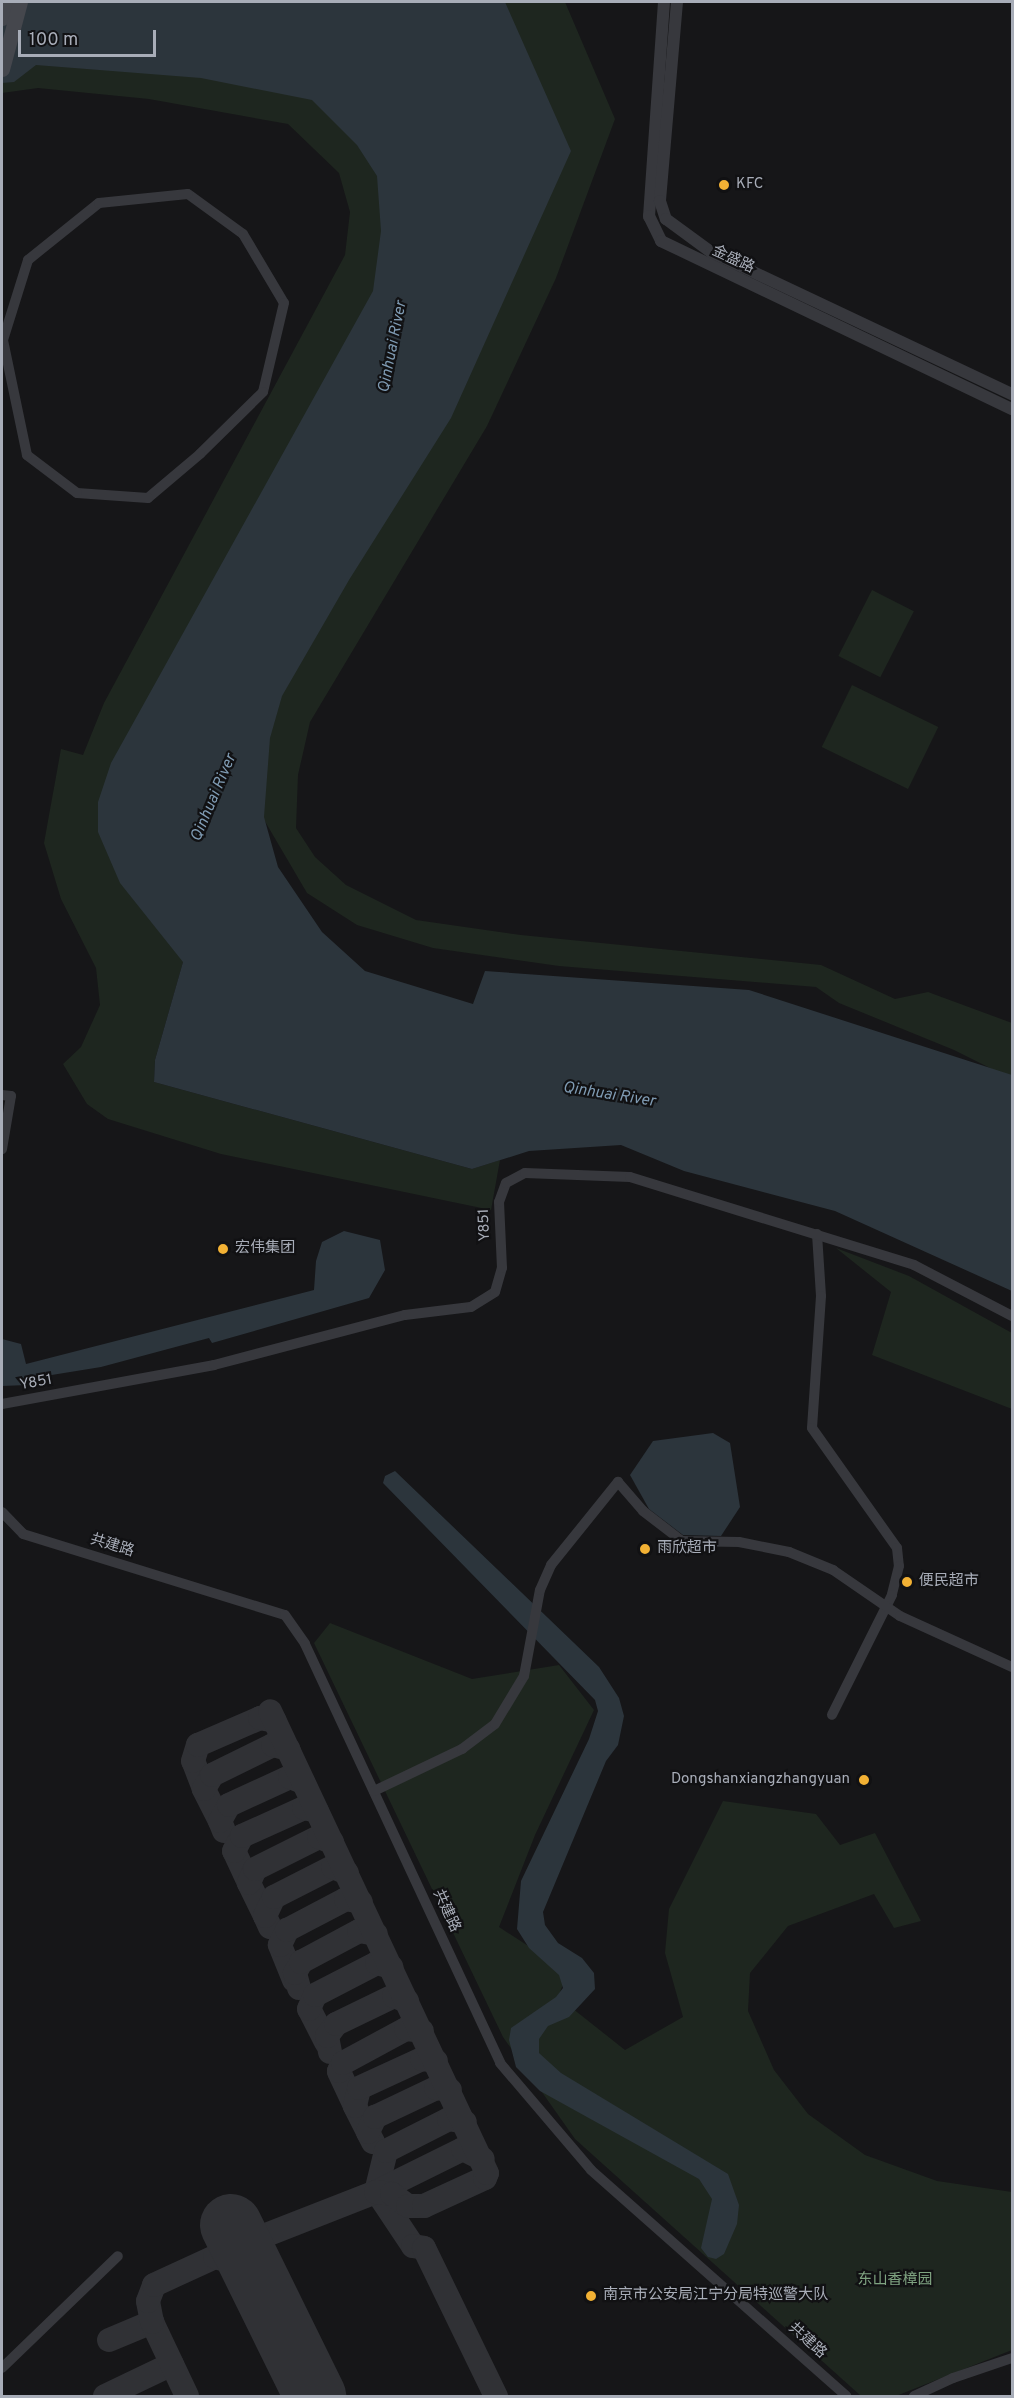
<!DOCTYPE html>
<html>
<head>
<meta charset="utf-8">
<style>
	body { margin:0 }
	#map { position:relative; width:1014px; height:2398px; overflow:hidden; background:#161618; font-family:Overpass,"Noto Sans SC",sans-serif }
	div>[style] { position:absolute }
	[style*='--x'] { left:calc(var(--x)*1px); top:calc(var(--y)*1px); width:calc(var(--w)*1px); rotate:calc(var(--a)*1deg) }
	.green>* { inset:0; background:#1e261f; transform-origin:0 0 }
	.water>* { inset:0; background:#2c353c }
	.taxiway>* { height:24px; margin:-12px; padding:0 12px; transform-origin:12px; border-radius:12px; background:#303135 }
	.runway>* { height:62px; margin:-31px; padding:0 31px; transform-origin:31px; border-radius:31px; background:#303135 }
	.minor>* { height:10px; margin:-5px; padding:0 5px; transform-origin:5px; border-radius:5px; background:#37383d }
	.tertiary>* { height:12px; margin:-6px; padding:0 6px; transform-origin:6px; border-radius:6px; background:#37383d }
	.secondary>* { height:15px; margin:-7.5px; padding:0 7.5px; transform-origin:7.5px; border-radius:7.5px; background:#45474d }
	.dots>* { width:16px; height:16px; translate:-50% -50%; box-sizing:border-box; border:3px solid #111113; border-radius:50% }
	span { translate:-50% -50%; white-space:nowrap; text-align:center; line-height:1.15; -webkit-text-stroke:4.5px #111113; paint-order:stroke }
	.poi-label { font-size:15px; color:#a8adb8 }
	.left { translate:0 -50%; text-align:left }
	.right { translate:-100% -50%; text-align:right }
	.street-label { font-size:15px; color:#a8adb8 }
	.park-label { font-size:15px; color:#7fa381 }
	.water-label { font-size:16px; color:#7f9bb3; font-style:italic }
	.frame { position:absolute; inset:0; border:3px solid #a8adb8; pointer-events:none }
	.scale { position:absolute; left:18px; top:30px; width:138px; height:27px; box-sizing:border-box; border:3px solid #a8adb8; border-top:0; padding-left:8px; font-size:18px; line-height:21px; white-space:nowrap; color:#a8adb8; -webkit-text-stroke:4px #111113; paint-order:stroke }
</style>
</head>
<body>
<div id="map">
	<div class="green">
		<i style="clip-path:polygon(2px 2px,565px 2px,615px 119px,556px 278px,487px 426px,310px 722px,298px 775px,296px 828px,315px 857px,346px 885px,416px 920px,521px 935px,821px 965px,895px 999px,928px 992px,1012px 1023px,1012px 1079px,954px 1050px,839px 1003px,816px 987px,559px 966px,433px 948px,357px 925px,307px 893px,263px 818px,183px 962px,155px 1060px,154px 1082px,472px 1169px,500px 1160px,491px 1210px,221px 1154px,108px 1119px,87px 1104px,63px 1064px,81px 1047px,100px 1005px,96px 968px,61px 899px,44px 843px,61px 749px,83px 755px,104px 703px,345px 255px,350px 212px,339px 173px,288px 124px,149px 99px,38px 88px,2px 93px)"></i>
		<i style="left:872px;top:590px;width:47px;height:74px;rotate:27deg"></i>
		<i style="left:852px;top:685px;width:96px;height:69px;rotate:26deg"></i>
		<i style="clip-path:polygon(836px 1248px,909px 1276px,1012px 1333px,1012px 1409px,872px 1355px,891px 1292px)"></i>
		<i style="clip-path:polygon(330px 1623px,472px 1679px,559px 1665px,594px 1710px,535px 1835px,499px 1927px,568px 1972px,558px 1997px,625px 2050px,683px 2017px,665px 1953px,669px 1909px,723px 1801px,816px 1814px,840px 1845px,875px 1833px,921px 1921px,894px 1928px,874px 1894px,788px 1926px,750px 1973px,748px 2011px,774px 2070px,808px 2114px,865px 2155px,937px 2181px,1012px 2192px,1012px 2350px,896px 2396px,861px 2396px,575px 2139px,503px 2037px,314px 1643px)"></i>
	</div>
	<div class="water">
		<i style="clip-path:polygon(2px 2px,505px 2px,571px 151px,451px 418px,349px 580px,282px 696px,270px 738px,264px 817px,278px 867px,322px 932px,365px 971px,473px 1004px,485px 971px,749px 990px,1012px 1075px,1012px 1291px,835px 1211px,684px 1171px,621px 1145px,529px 1151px,472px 1169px,154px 1082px,155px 1060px,183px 962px,120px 883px,98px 832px,98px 802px,111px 763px,373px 291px,381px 231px,377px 176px,357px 145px,312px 100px,201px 78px,36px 65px,14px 82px,2px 83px)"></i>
		<i style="clip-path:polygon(344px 1231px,380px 1240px,385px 1270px,369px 1298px,212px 1343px,209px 1338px,101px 1367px,27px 1379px,27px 1385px,2px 1386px,2px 1339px,21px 1344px,26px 1364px,314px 1290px,316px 1261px,322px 1242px)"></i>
		<i style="clip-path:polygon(713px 1433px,730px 1443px,740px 1507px,721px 1536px,683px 1535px,649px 1509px,630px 1475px,653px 1441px)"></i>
		<i style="clip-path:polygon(395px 1471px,599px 1667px,619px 1698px,624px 1716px,618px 1745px,606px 1761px,543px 1912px,545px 1925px,558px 1943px,582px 1958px,594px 1973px,595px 1989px,569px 2017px,548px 2026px,539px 2039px,539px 2053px,561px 2073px,728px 2174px,739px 2205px,737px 2224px,724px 2254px,716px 2259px,708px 2257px,701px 2248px,712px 2199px,699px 2179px,540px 2091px,516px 2067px,509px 2040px,511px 2028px,556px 1997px,563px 1988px,559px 1975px,529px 1948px,517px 1929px,521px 1881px,589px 1739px,598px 1711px,595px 1700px,383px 1483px,385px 1476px)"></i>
	</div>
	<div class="taxiway">
		<i style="--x:204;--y:1789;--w:30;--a:-111"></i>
		<i style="--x:193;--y:1761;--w:17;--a:-73"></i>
		<i style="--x:198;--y:1745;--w:68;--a:-23.5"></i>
		<i style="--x:260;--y:1718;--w:15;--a:11"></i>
		<i style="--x:220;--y:1821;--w:36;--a:-117"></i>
		<i style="--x:204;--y:1789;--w:16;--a:-60"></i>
		<i style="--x:212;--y:1775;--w:68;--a:-26.2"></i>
		<i style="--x:273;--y:1745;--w:16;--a:15"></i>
		<i style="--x:224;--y:1831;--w:11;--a:-112"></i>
		<i style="--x:220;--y:1821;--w:18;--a:-61"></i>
		<i style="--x:229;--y:1805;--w:67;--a:-24.7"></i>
		<i style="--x:290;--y:1777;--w:14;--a:21"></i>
		<i style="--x:249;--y:1883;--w:35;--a:-115"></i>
		<i style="--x:234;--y:1851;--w:17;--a:-62"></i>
		<i style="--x:242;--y:1836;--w:68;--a:-24.3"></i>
		<i style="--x:304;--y:1808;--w:13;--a:13"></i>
		<i style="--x:265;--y:1916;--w:37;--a:-116"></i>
		<i style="--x:249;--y:1883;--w:15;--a:-67"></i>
		<i style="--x:255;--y:1869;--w:72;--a:-26.6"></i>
		<i style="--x:319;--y:1837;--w:14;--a:21"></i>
		<i style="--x:270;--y:1927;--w:12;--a:-114"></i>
		<i style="--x:265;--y:1916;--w:21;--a:-65"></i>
		<i style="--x:274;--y:1897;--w:66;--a:-27"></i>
		<i style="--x:333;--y:1867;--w:15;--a:23"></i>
		<i style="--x:294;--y:1980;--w:38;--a:-112"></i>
		<i style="--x:280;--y:1945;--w:17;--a:-65"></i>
		<i style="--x:287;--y:1930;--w:67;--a:-27.7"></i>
		<i style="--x:346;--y:1899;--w:15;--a:11"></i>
		<i style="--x:299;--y:1988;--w:16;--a:-105"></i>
		<i style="--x:295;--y:1973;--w:13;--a:-61"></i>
		<i style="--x:301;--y:1962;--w:66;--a:-28.1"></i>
		<i style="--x:359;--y:1931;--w:17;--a:10"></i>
		<i style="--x:326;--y:2042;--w:37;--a:-117"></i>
		<i style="--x:309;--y:2009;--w:15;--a:-67"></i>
		<i style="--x:315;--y:1995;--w:70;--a:-27.3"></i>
		<i style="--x:377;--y:1963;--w:15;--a:16"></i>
		<i style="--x:330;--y:2052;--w:16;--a:-101"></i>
		<i style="--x:327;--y:2036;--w:15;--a:-53"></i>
		<i style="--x:336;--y:2024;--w:64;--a:-25.8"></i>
		<i style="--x:394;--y:1996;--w:14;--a:21"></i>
		<i style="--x:355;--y:2106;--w:38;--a:-115"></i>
		<i style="--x:339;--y:2071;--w:9;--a:-63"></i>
		<i style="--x:343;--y:2063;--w:72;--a:-28.4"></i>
		<i style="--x:406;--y:2029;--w:16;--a:7"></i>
		<i style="--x:368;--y:2132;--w:29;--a:-117"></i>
		<i style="--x:355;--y:2106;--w:18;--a:-77"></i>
		<i style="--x:359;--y:2088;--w:69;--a:-24.7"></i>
		<i style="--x:422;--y:2059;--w:14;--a:8"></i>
		<i style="--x:373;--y:2142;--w:11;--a:-117"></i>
		<i style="--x:368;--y:2132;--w:17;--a:-65"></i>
		<i style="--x:375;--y:2117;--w:68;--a:-25.4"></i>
		<i style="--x:436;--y:2088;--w:14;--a:8"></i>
		<i style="--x:376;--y:2192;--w:42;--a:-76.3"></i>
		<i style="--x:386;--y:2151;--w:71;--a:-26.9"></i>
		<i style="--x:449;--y:2119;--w:16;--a:11"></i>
		<i style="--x:376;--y:2192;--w:97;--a:-26.3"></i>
		<i style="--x:463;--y:2149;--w:22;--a:27"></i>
		<i style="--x:377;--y:2192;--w:65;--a:56.3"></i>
		<i style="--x:413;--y:2246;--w:11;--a:10"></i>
		<i style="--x:424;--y:2248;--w:165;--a:64.1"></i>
		<i style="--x:261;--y:2237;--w:123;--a:-21.4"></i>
		<i style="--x:376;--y:2192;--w:16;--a:7"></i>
		<i style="--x:392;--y:2194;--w:20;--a:37"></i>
		<i style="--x:408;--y:2206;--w:16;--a:0"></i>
		<i style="--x:424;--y:2206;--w:67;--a:-24.7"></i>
		<i style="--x:485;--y:2178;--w:5;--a:-68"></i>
		<i style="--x:487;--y:2173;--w:510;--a:-115.16"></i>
		<i style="--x:109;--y:2340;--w:47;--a:-22.7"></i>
		<i style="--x:105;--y:2396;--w:74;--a:-25.5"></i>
		<i style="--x:187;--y:2396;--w:82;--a:-115.3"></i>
		<i style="--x:152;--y:2322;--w:21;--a:-101"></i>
		<i style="--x:148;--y:2301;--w:17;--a:-69"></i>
		<i style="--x:154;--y:2285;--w:67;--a:-24.7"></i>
		<i style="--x:215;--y:2257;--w:26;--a:16"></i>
		<i style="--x:240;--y:2264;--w:26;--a:43"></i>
	</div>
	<div class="runway">
		<i style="--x:231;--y:2225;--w:191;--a:63.8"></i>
	</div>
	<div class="minor">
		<i style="--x:188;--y:194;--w:68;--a:36"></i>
		<i style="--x:243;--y:234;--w:80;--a:59.3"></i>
		<i style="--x:284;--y:303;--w:91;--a:103.3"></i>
		<i style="--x:263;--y:392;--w:88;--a:135.5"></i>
		<i style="--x:200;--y:454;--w:68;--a:139.8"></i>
		<i style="--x:148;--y:498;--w:71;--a:-176"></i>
		<i style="--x:77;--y:493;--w:63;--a:-142.8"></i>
		<i style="--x:27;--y:455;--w:117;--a:-101.8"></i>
		<i style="--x:3;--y:340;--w:84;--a:-72.6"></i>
		<i style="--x:28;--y:260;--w:91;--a:-38.8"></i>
		<i style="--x:99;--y:203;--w:89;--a:-5.8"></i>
		<i style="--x:2;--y:1095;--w:9;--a:6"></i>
		<i style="--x:11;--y:1096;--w:54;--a:99.6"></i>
		<i style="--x:817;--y:1234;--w:62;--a:86.3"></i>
		<i style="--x:821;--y:1296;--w:132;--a:93.9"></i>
		<i style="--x:812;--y:1428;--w:147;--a:54.7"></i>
		<i style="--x:897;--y:1548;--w:18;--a:84"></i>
		<i style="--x:899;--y:1566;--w:30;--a:104"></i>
		<i style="--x:892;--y:1595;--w:134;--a:116.6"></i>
		<i style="--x:2;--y:1404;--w:216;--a:-10.4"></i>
		<i style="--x:214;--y:1365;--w:197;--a:-14.7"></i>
		<i style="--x:405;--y:1315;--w:66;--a:-6.9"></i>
		<i style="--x:471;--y:1307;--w:28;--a:-32"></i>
		<i style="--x:495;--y:1292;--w:25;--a:-74"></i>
		<i style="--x:502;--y:1268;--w:66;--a:-92.6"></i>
		<i style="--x:499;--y:1202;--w:20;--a:-70"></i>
		<i style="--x:506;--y:1183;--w:21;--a:-28"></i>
		<i style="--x:525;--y:1173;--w:105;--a:2.2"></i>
		<i style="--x:630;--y:1177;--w:297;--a:17.2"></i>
		<i style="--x:914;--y:1265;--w:110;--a:27.5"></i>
		<i style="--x:2;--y:1512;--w:30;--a:46"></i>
		<i style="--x:23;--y:1534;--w:274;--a:17.2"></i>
		<i style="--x:285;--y:1615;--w:35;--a:55"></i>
		<i style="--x:305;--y:1644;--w:462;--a:65"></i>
		<i style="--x:500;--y:2063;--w:140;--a:49.6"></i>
		<i style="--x:591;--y:2170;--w:341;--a:41.5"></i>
		<i style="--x:374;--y:1791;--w:98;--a:-25.5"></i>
		<i style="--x:462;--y:1749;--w:41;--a:-37.1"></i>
		<i style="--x:495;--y:1724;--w:56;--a:-58.9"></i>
		<i style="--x:524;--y:1676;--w:87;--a:-79.5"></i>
		<i style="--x:540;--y:1590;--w:27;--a:-66"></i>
		<i style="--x:551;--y:1565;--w:107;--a:-51.1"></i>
		<i style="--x:618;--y:1482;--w:38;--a:49"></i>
		<i style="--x:643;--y:1511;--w:49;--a:37.6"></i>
		<i style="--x:682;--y:1541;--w:57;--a:1"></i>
		<i style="--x:739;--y:1542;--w:51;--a:11.3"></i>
		<i style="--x:789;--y:1552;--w:48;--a:22.2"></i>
		<i style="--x:833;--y:1570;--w:81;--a:34.5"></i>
		<i style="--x:900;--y:1616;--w:123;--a:24.5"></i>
		<i style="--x:2;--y:2368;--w:161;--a:-44"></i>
		<i style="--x:914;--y:2396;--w:43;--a:-24.8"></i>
		<i style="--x:953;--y:2378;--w:62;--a:-18.7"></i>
	</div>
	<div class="tertiary">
		<i style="--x:664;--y:2;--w:215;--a:94"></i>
		<i style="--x:649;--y:216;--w:28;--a:64"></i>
		<i style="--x:661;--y:241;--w:389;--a:25.6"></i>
		<i style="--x:677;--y:2;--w:200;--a:94.9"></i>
		<i style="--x:660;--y:201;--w:19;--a:72"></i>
		<i style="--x:666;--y:219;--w:56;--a:36.3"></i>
		<i style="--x:711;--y:252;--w:333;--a:25.3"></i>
	</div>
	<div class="secondary">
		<i style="--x:2;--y:18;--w:16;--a:-76"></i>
		<i style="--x:2;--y:69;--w:69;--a:-75"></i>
	</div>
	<div class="dots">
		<i style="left:724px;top:185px;background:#f2b134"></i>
		<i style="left:223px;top:1249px;background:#f2b134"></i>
		<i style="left:645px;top:1549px;background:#f2b134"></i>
		<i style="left:907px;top:1582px;background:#f2b134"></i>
		<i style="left:864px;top:1780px;background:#f2b134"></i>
		<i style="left:591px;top:2296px;background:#f2b134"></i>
	</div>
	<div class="poi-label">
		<span class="left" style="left:736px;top:185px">KFC</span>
		<span class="left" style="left:235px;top:1249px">宏伟集团</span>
		<span class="left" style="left:657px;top:1549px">雨欣超市</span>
		<span class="left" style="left:919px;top:1582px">便民超市</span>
		<span class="right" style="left:850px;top:1780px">Dongshanxiangzhangyuan</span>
		<span class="left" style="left:603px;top:2296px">南京市公安局江宁分局特巡警大队</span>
	</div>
	<div class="street-label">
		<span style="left:733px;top:260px;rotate:25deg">金盛路</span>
		<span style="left:485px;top:1225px;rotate:-92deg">Y851</span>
		<span style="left:36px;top:1383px;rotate:-10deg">Y851</span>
		<span style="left:112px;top:1546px;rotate:17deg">共建路</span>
		<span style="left:446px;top:1911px;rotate:65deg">共建路</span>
		<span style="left:807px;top:2341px;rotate:42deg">共建路</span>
	</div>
	<div class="park-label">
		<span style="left:895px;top:2281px">东山香樟园</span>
	</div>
	<div class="water-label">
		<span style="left:393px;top:347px;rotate:-79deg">Qinhuai River</span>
		<span style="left:214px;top:798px;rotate:-67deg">Qinhuai River</span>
		<span style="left:609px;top:1095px;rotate:9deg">Qinhuai River</span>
	</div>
	<div class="frame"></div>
	<div class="scale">100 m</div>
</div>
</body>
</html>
